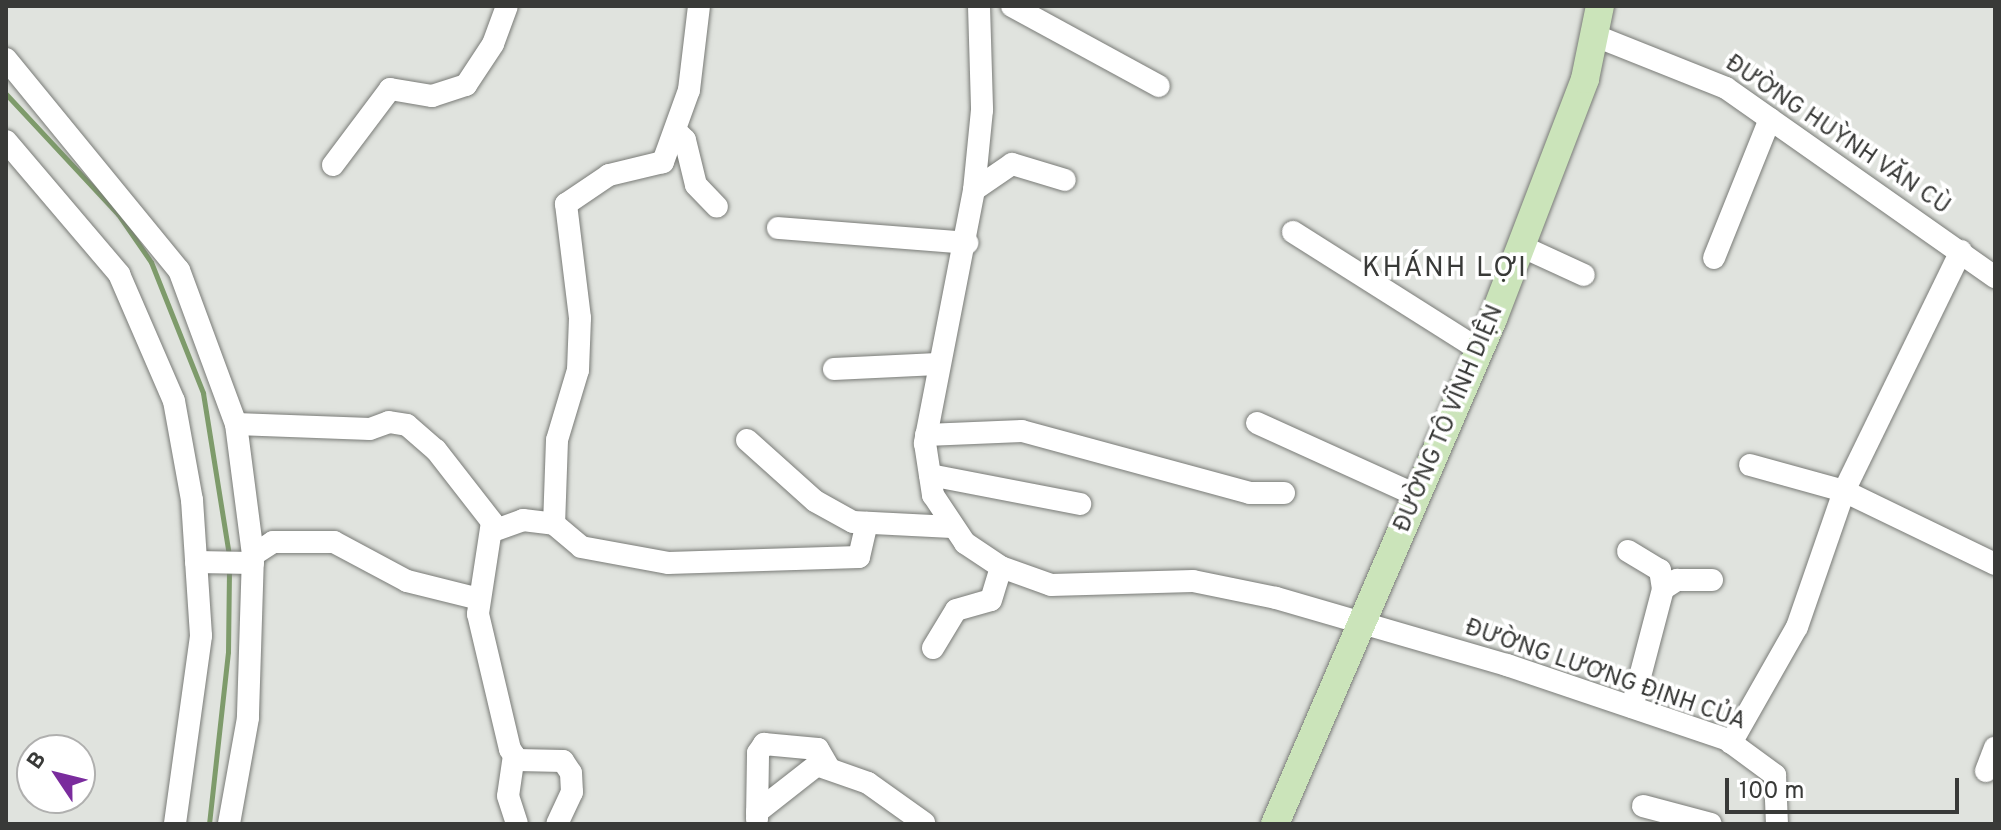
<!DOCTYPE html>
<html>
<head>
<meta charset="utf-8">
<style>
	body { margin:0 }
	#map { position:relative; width:2001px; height:830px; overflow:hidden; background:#e0e3de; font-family:Overpass,sans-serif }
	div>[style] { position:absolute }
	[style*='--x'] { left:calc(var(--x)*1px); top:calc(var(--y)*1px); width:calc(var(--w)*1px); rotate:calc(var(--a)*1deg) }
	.stream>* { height:5px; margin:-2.5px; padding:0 2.5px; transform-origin:2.5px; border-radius:2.5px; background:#7e9b6b }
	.roads { filter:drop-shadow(0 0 2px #797b77) drop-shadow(0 0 2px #797b77) }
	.minor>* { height:22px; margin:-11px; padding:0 11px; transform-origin:11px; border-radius:11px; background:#fff }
	.major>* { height:28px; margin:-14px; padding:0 14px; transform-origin:14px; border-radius:14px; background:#cbe4ba }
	span { translate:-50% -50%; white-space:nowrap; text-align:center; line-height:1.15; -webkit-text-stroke:7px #fff; paint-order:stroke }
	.street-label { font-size:24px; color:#393a38 }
	.quarter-label { font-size:28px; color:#393a38; letter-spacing:2px }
	.frame { position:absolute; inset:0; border:8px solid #393a38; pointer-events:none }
	.north { position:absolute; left:16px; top:734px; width:80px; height:80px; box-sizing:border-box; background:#fff; border:2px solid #b0b0af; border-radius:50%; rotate:305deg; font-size:22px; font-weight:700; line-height:32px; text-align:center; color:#393a38 }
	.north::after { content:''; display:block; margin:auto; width:28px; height:36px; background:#7a2c9d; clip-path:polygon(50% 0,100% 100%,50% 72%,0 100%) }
	.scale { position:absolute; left:1725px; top:778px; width:234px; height:36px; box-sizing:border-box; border:4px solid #393a38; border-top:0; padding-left:10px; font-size:24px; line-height:28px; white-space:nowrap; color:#393a38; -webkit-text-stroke:6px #fff; paint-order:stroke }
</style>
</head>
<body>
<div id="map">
	<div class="stream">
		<i style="--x:6;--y:94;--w:164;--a:47"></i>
		<i style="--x:118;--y:214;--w:58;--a:55.5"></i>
		<i style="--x:151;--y:262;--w:141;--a:68.3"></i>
		<i style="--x:203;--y:393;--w:165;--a:80.9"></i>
		<i style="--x:209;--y:824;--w:173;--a:-83.7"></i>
		<i style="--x:228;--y:652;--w:82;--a:-89.3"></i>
	</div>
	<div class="roads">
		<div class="minor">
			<i style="--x:699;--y:6;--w:85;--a:96.8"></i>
			<i style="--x:689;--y:90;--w:77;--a:109.9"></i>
			<i style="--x:663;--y:162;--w:56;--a:166.5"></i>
			<i style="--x:609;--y:175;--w:52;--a:146"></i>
			<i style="--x:566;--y:204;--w:115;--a:83"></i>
			<i style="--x:580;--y:318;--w:52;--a:92.2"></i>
			<i style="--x:578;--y:370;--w:73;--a:106.7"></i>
			<i style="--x:557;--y:440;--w:84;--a:92"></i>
			<i style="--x:554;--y:524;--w:35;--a:40"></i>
			<i style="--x:581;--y:547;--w:88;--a:10.4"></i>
			<i style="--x:668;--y:563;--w:191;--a:-1.8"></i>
			<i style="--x:859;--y:557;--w:35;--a:-77"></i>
			<i style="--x:979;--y:6;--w:104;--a:88.3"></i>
			<i style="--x:982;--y:110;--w:80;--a:95.7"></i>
			<i style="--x:974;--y:190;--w:258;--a:101"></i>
			<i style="--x:925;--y:443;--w:53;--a:81.3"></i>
			<i style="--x:933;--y:495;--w:58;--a:56.3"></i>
			<i style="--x:965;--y:543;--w:43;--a:33.7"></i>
			<i style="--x:1001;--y:567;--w:53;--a:19.8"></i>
			<i style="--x:1051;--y:585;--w:142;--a:-1.6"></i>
			<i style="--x:1193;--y:581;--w:85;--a:11.6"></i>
			<i style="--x:1276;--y:598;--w:241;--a:16.2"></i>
			<i style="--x:1507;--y:665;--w:231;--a:18.7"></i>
			<i style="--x:1726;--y:739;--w:61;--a:36.3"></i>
			<i style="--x:1775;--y:775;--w:49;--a:87.7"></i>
			<i style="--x:1012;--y:6;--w:167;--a:28.6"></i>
			<i style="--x:1596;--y:36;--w:140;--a:21.8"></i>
			<i style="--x:1726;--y:88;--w:329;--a:35.1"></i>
			<i style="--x:6;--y:59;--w:273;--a:50.7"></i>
			<i style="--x:179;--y:270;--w:164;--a:69.7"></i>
			<i style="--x:236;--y:424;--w:132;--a:82.6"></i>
			<i style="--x:253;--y:555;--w:163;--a:91.8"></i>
			<i style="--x:248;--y:718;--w:108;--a:100.2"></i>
			<i style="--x:677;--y:132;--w:11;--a:45"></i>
			<i style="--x:685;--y:140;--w:46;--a:76.3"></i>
			<i style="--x:696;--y:185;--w:30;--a:46"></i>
			<i style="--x:6;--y:141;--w:175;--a:49.6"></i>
			<i style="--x:119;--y:274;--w:138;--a:66.6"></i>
			<i style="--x:174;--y:401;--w:101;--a:79.7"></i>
			<i style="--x:192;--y:500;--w:136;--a:86.2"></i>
			<i style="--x:201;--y:636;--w:190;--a:97.9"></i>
			<i style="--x:333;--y:165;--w:95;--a:-53.1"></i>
			<i style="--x:390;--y:89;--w:43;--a:9.5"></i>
			<i style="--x:432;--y:96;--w:36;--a:-18"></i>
			<i style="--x:466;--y:85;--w:49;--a:-56.6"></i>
			<i style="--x:493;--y:44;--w:40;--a:-69.8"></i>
			<i style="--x:974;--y:190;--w:46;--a:-34.4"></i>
			<i style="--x:1012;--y:164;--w:55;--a:16.8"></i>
			<i style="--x:778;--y:228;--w:190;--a:4.5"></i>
			<i style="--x:1293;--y:232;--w:221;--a:32.3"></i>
			<i style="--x:1521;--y:246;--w:69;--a:24.7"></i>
			<i style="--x:1714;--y:258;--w:150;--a:-68.1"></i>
			<i style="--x:834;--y:369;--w:103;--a:-2.8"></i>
			<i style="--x:1257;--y:423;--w:177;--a:24.4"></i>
			<i style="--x:236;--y:424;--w:134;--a:2.1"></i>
			<i style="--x:370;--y:429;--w:20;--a:-20"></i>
			<i style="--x:389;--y:422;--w:18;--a:9"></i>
			<i style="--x:407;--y:425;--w:38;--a:41"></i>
			<i style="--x:436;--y:450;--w:91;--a:52.1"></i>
			<i style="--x:492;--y:522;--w:93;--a:98.7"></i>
			<i style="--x:478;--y:614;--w:139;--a:76.7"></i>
			<i style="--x:510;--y:749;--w:13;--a:58"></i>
			<i style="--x:517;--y:760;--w:46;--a:1.2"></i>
			<i style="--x:563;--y:761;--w:14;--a:56"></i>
			<i style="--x:571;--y:773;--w:19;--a:87"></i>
			<i style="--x:572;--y:792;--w:35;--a:115"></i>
			<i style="--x:926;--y:435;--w:96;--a:-2.4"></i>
			<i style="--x:1022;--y:431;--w:236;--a:15.2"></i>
			<i style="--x:1250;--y:493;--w:34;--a:0"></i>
			<i style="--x:747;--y:440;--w:91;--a:41.9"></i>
			<i style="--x:815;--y:501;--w:43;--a:28.9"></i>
			<i style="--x:853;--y:522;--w:99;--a:2.9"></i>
			<i style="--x:1750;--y:465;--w:98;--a:15.5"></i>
			<i style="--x:1844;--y:491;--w:168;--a:25.8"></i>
			<i style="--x:930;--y:475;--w:153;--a:10.9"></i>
			<i style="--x:493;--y:531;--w:32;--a:-20"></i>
			<i style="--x:523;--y:520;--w:31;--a:7"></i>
			<i style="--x:1628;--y:551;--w:37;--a:31"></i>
			<i style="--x:1660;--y:570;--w:19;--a:81"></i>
			<i style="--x:1663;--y:589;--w:122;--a:104.7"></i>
			<i style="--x:253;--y:555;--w:24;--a:-33"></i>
			<i style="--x:273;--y:542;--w:61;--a:0"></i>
			<i style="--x:334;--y:542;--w:83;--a:28.1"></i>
			<i style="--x:407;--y:581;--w:74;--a:14"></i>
			<i style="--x:196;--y:562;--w:57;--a:1"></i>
			<i style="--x:1663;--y:589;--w:17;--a:-33"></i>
			<i style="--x:1677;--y:580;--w:35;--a:0"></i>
			<i style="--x:933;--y:648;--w:44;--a:-58.8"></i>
			<i style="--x:956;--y:610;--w:36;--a:-16"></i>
			<i style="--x:991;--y:600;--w:34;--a:-73"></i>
			<i style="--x:1731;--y:743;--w:133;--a:-60.4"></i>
			<i style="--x:1797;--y:627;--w:144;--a:-70.9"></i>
			<i style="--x:1844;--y:491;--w:267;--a:-64"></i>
			<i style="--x:514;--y:755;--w:41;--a:98.3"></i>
			<i style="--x:508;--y:796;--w:29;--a:72"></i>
			<i style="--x:1986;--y:771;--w:25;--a:-69"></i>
			<i style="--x:1643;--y:806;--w:70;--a:14.8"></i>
			<i style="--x:757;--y:812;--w:76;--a:-38.1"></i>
			<i style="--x:817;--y:765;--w:54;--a:19.4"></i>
			<i style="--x:868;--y:783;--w:69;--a:35.5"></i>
			<i style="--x:757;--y:819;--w:66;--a:-89.1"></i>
			<i style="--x:758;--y:753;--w:11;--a:-56"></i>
			<i style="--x:764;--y:744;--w:54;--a:5.3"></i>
			<i style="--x:818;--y:749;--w:20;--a:60"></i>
		</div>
		<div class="major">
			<i style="--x:1275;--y:824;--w:550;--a:-66.65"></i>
			<i style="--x:1493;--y:319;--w:257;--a:-69"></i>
			<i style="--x:1585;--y:79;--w:75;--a:-78.4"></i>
		</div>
	</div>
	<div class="street-label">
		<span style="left:1837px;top:136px;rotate:34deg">ĐƯỜNG HUỲNH VĂN CÙ</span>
		<span style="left:1450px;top:419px;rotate:-67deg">ĐƯỜNG TÔ VĨNH DIỆN</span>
		<span style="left:1605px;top:676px;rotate:19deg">ĐƯỜNG LƯƠNG ĐỊNH CỦA</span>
	</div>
	<div class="quarter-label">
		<span style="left:1445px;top:269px">KHÁNH LỢI</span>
	</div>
	<div class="frame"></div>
	<div class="north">B</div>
	<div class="scale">100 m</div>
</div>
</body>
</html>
